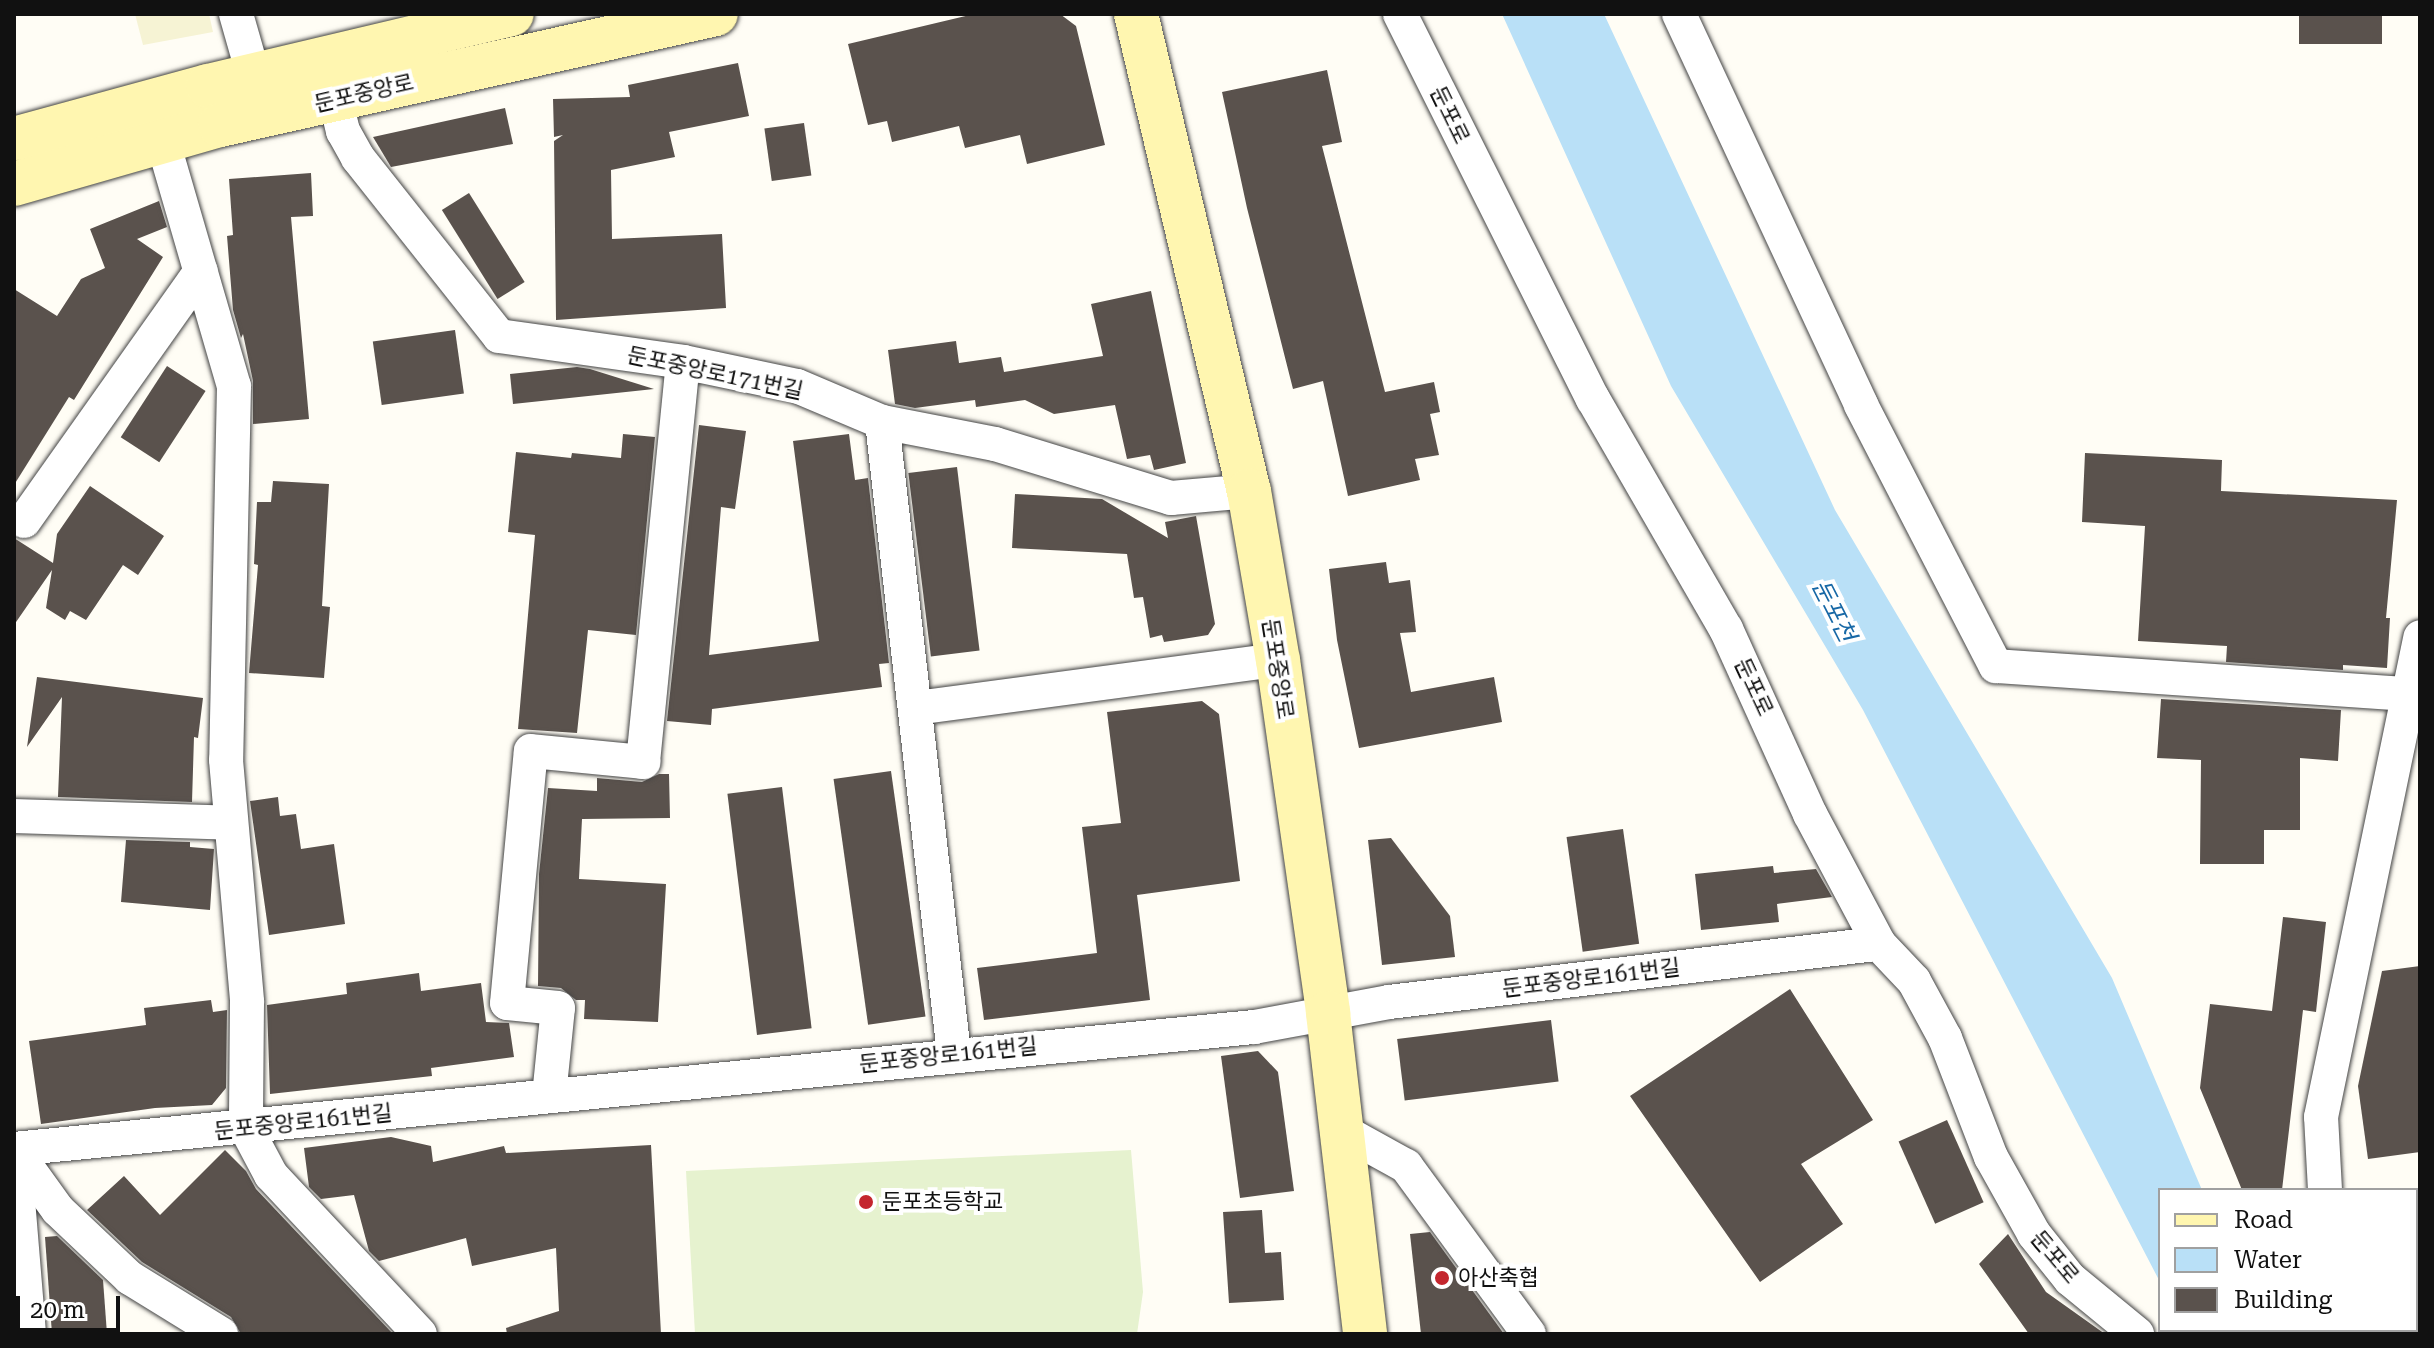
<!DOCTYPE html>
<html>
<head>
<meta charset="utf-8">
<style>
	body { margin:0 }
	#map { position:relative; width:2434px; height:1348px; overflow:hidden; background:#fffdf5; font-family:"Roboto Serif","Noto Sans KR",serif }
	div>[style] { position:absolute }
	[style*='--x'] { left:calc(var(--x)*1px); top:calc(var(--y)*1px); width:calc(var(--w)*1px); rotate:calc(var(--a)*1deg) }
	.farmland>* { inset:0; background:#f6f3d4 }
	.pitch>* { inset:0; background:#e6f2cf }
	.water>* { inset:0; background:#b9e0f7; transform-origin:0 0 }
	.building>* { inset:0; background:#5a524d; transform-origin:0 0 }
	.roads { filter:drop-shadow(0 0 2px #444) drop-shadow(0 0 2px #444) }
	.street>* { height:34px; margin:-17px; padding:0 17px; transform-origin:17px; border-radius:17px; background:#fff }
	.secondary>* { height:44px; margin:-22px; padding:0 22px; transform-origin:22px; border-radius:22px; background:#fff6b0 }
	.dots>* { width:22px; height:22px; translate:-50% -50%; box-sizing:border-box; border:4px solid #fff; border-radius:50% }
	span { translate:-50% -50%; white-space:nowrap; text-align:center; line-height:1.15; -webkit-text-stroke:8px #fff; paint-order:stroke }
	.street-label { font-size:22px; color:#111 }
	.poi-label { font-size:22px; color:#111 }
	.left { translate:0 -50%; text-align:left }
	.water-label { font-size:24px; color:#1768a6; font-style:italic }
	.frame { position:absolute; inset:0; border:16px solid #111; pointer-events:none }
	.legend { position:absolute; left:2158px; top:1188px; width:260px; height:144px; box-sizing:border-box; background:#fff; border:2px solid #a0a0a0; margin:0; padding:10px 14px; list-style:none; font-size:24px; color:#111 }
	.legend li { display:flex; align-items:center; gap:16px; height:40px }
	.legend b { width:40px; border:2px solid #a0a0a0 }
	.scale { position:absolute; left:16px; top:1296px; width:104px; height:36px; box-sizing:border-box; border:4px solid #111; border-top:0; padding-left:10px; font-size:24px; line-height:28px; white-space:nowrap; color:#111; -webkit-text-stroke:6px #fff; paint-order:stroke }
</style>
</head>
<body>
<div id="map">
	<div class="farmland">
		<i style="clip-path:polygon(135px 14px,209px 14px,213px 32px,143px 45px)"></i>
	</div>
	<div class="pitch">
		<i style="clip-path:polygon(1131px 1150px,1143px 1292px,1137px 1334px,695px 1334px,686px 1171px)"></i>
	</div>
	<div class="water">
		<i style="clip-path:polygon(1502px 14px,1604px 14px,1835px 510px,2112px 978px,2202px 1190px,2160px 1190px,2160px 1282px,1863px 710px,1671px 386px)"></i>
		<i style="left:2203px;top:1330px;width:156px;height:5px"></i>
	</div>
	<div class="building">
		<i style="clip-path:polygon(974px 14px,1060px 14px,1076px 26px,1105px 145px,1027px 164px,1020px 135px,965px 148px,959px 126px,892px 142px,887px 121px,868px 125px,848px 44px)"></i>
		<i style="left:2299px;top:14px;width:83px;height:30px"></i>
		<i style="clip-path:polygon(738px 63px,749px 116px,669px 132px,675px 157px,611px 170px,612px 239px,722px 234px,726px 308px,556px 320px,554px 141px,563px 135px,554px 137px,553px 99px,630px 97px,628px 85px)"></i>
		<i style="clip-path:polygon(1327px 70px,1342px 142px,1322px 146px,1385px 392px,1434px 382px,1440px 412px,1430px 414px,1439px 455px,1415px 459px,1420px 480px,1348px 496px,1323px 381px,1293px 389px,1247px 208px,1222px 92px)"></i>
		<i style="clip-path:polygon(505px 108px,513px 144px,391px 167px,373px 137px)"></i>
		<i style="left:804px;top:123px;width:53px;height:40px;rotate:82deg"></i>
		<i style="clip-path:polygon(311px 173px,313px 216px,291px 217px,309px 419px,253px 424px,253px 381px,243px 334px,241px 338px,233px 310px,227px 236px,233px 235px,229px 179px)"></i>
		<i style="left:469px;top:193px;width:105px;height:32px;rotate:58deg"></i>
		<i style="clip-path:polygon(159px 201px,167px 227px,137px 239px,163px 257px,74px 400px,69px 397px,14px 485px,14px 289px,57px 316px,81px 279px,105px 268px,90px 229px)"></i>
		<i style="clip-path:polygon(1151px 291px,1186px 463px,1154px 470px,1150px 455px,1127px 459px,1115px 405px,1054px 414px,1025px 400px,976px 407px,975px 400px,915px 408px,895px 404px,888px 350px,956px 341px,959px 363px,1001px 357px,1004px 372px,1103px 356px,1091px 304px)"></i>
		<i style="left:455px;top:330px;width:64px;height:83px;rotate:82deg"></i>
		<i style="left:167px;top:366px;width:46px;height:85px;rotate:33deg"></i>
		<i style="clip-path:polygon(577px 367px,590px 369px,654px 389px,513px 404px,510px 374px)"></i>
		<i style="clip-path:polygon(699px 425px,746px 431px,735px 509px,721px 507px,709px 655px,819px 641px,793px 441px,849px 434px,855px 480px,868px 478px,889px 663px,879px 664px,882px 687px,712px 709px,711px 725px,667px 721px)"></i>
		<i style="clip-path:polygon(623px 434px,655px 437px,636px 635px,588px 630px,577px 733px,518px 729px,535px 535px,508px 532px,516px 452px,571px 458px,572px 453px,621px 458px)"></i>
		<i style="clip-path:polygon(2085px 453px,2222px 460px,2221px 491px,2397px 500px,2386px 618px,2390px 618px,2387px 668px,2343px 665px,2343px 670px,2226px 662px,2227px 646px,2138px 641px,2145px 526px,2082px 522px)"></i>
		<i style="left:957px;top:467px;width:185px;height:49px;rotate:83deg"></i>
		<i style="clip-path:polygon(273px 481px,329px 484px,322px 606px,330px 607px,324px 678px,249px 673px,258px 565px,254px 564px,257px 502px,271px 502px)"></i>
		<i style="clip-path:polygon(90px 486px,164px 536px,138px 575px,123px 565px,86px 620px,70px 611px,65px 620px,46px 608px,52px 570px,14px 625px,14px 538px,53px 563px,57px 534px)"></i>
		<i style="clip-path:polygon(1015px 494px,1102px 499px,1168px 538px,1165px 522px,1196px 516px,1215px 624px,1208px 635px,1164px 642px,1162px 635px,1150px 638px,1143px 597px,1134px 598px,1127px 554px,1012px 548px)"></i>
		<i style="clip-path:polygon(1386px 562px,1389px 583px,1410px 580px,1416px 632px,1400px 633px,1411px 692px,1494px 677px,1502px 722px,1359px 748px,1337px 640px,1329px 569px)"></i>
		<i style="clip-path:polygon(37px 677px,203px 698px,198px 738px,194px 737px,192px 802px,58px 797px,62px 697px,27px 747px)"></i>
		<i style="clip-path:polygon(2161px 699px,2341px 710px,2338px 761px,2300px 758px,2300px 830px,2264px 830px,2264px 864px,2200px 864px,2201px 760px,2157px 758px)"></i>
		<i style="clip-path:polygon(1202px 701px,1219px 714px,1240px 881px,1137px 895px,1150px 1000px,984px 1020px,977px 968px,1097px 953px,1082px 827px,1121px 823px,1107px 712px)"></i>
		<i style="left:891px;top:771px;width:248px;height:58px;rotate:82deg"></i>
		<i style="clip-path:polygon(659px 774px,669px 774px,670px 818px,582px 819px,579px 879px,666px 884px,658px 1022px,584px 1019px,585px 1000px,576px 1000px,561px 988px,538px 986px,539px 874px,548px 788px,597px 791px,597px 778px,642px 782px)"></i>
		<i style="left:782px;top:787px;width:243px;height:55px;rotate:83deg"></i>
		<i style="clip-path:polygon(278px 797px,280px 816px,296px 814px,301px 849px,334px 844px,345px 924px,269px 935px,250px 801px)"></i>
		<i style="left:1623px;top:829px;width:116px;height:57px;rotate:82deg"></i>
		<i style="clip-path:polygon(1391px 838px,1450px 916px,1455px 957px,1382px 965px,1368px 840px)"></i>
		<i style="clip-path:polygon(126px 840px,190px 842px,190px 847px,214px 849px,210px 910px,121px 902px)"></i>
		<i style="clip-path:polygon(1773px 866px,1774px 873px,1816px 869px,1832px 897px,1777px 904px,1779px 922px,1701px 930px,1695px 874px)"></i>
		<i style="clip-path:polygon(2283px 917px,2326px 922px,2316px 1012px,2303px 1010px,2282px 1190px,2242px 1190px,2200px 1088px,2210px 1004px,2272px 1011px)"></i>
		<i style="clip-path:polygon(2420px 966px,2420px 1152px,2368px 1159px,2358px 1086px,2382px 971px)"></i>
		<i style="clip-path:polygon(419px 973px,421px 991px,481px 983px,486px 1022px,509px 1023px,514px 1057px,431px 1068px,432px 1076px,270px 1094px,267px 1005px,347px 994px,346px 983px)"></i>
		<i style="clip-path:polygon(1790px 989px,1873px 1120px,1801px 1164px,1843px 1224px,1760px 1282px,1630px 1096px)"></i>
		<i style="clip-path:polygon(211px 1000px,213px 1012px,227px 1010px,226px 1088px,212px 1105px,155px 1108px,41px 1124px,29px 1041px,146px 1025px,144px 1008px)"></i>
		<i style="left:1551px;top:1020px;width:62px;height:155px;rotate:83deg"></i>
		<i style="clip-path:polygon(1258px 1051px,1278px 1072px,1294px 1191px,1240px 1198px,1221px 1056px)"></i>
		<i style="left:1947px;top:1120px;width:90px;height:53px;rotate:66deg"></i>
		<i style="clip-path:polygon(391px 1137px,431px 1146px,433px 1162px,504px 1146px,506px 1153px,651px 1145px,661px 1334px,507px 1334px,506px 1328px,559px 1311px,556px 1248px,472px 1266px,466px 1238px,379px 1261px,369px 1251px,354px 1195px,321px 1199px,309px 1187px,304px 1148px)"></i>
		<i style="clip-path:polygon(225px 1150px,246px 1171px,256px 1189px,393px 1334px,241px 1334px,231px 1317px,142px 1262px,87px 1210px,124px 1176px,160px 1215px)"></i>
		<i style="clip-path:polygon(1262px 1210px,1265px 1253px,1281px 1252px,1284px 1300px,1229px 1303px,1223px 1212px)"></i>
		<i style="clip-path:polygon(1430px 1232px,1504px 1334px,1421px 1334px,1410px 1234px)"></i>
		<i style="clip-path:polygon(2008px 1234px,2046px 1292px,2105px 1334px,2029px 1334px,1979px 1264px)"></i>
		<i style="clip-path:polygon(57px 1236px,103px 1280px,107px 1334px,52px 1334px,45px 1237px)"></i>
	</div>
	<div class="roads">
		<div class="street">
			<i style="--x:236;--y:14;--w:87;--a:74.1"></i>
			<i style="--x:1400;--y:14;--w:431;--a:63.4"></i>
			<i style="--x:1593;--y:399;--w:266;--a:60"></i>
			<i style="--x:1726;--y:629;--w:203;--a:65.6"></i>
			<i style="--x:1810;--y:814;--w:147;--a:62"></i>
			<i style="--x:1879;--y:944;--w:51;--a:46.6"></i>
			<i style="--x:1914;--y:981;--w:65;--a:61.5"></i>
			<i style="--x:1945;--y:1038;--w:128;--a:68.9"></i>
			<i style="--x:1991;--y:1157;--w:88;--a:60.8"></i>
			<i style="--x:2034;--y:1234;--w:58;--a:51.3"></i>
			<i style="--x:2070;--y:1279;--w:87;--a:39.4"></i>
			<i style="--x:1679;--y:14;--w:431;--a:65"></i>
			<i style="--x:1861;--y:405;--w:294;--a:62.7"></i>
			<i style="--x:1996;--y:666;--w:411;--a:3.9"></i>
			<i style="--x:330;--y:77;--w:56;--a:76.5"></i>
			<i style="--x:343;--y:131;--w:31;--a:61"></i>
			<i style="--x:358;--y:158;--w:227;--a:51.6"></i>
			<i style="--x:499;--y:336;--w:186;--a:8"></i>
			<i style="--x:683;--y:362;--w:116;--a:11.9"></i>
			<i style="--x:797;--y:386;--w:92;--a:23"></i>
			<i style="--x:882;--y:422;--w:115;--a:11"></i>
			<i style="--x:995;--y:444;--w:184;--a:17.1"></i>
			<i style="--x:1171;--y:498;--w:78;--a:-5.1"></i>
			<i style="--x:163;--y:142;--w:254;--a:73.8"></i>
			<i style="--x:234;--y:386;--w:374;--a:91.2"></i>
			<i style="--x:226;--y:760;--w:243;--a:85"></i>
			<i style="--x:247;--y:1002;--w:126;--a:90.5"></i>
			<i style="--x:246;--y:1128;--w:53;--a:62"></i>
			<i style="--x:271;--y:1175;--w:218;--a:46.9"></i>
			<i style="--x:882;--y:422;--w:636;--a:83.5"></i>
			<i style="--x:24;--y:521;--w:306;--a:-54.7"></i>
			<i style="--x:916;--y:708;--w:365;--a:-7.6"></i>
			<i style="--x:14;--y:816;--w:217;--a:1.8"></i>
			<i style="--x:549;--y:1096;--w:88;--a:-84.2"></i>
			<i style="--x:558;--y:1008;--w:51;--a:-174.4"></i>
			<i style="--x:507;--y:1003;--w:253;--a:-84.6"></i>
			<i style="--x:531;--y:751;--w:113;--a:5.6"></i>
			<i style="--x:643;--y:762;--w:402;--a:-84.3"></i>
			<i style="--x:1341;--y:1130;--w:74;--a:29"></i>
			<i style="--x:1406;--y:1166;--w:208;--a:53.8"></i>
			<i style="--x:14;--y:1149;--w:1246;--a:-5.62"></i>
			<i style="--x:1254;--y:1027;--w:137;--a:-10.5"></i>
			<i style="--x:1389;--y:1002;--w:493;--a:-6.8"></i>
			<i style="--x:14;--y:1149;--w:75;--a:54.2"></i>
			<i style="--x:58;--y:1210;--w:99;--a:43.4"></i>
			<i style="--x:130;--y:1278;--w:107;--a:31.6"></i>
			<i style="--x:14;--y:1151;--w:184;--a:85.3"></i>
			<i style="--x:2325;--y:1190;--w:73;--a:-93.1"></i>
			<i style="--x:2321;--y:1117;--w:490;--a:-78.3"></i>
			<i style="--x:2416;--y:1229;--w:4;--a:-27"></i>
			<i style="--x:2249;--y:1334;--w:7;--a:-34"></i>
		</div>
		<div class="secondary">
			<i style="--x:1136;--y:14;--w:490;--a:76.7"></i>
			<i style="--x:1249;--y:491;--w:171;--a:80.3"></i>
			<i style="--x:1278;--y:660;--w:357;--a:81.9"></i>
			<i style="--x:1328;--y:1013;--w:323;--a:83.4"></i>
			<i style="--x:14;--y:139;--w:201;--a:-15.3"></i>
			<i style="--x:208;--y:86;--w:312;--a:-13.3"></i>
			<i style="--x:14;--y:184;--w:214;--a:-16"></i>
			<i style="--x:220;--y:125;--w:508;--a:-12.61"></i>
		</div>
	</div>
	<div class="dots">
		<i style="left:866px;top:1202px;background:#c4262e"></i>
		<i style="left:1442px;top:1278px;background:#c4262e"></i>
	</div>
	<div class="street-label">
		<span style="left:364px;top:93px;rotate:-13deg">둔포중앙로</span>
		<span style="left:1450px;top:115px;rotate:64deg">둔포로</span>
		<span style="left:715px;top:373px;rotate:12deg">둔포중앙로171번길</span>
		<span style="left:1278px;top:669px;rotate:81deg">둔포중앙로</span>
		<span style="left:1754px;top:687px;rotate:65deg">둔포로</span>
		<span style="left:1591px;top:978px;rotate:-7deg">둔포중앙로161번길</span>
		<span style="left:948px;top:1055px;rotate:-6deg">둔포중앙로161번길</span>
		<span style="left:303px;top:1122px;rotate:-6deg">둔포중앙로161번길</span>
		<span style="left:2055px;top:1257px;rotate:50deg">둔포로</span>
	</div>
	<div class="poi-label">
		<span class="left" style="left:882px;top:1202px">둔포초등학교</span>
		<span class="left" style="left:1458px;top:1278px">아산축협</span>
	</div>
	<div class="water-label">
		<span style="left:1833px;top:611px;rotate:63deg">둔포천</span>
	</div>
	<div class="frame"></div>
	<ul class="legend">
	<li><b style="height:10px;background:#fff6b0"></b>Road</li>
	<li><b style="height:22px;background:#b9e0f7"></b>Water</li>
	<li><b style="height:22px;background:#5a524d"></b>Building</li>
	</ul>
	<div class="scale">20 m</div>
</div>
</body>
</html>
